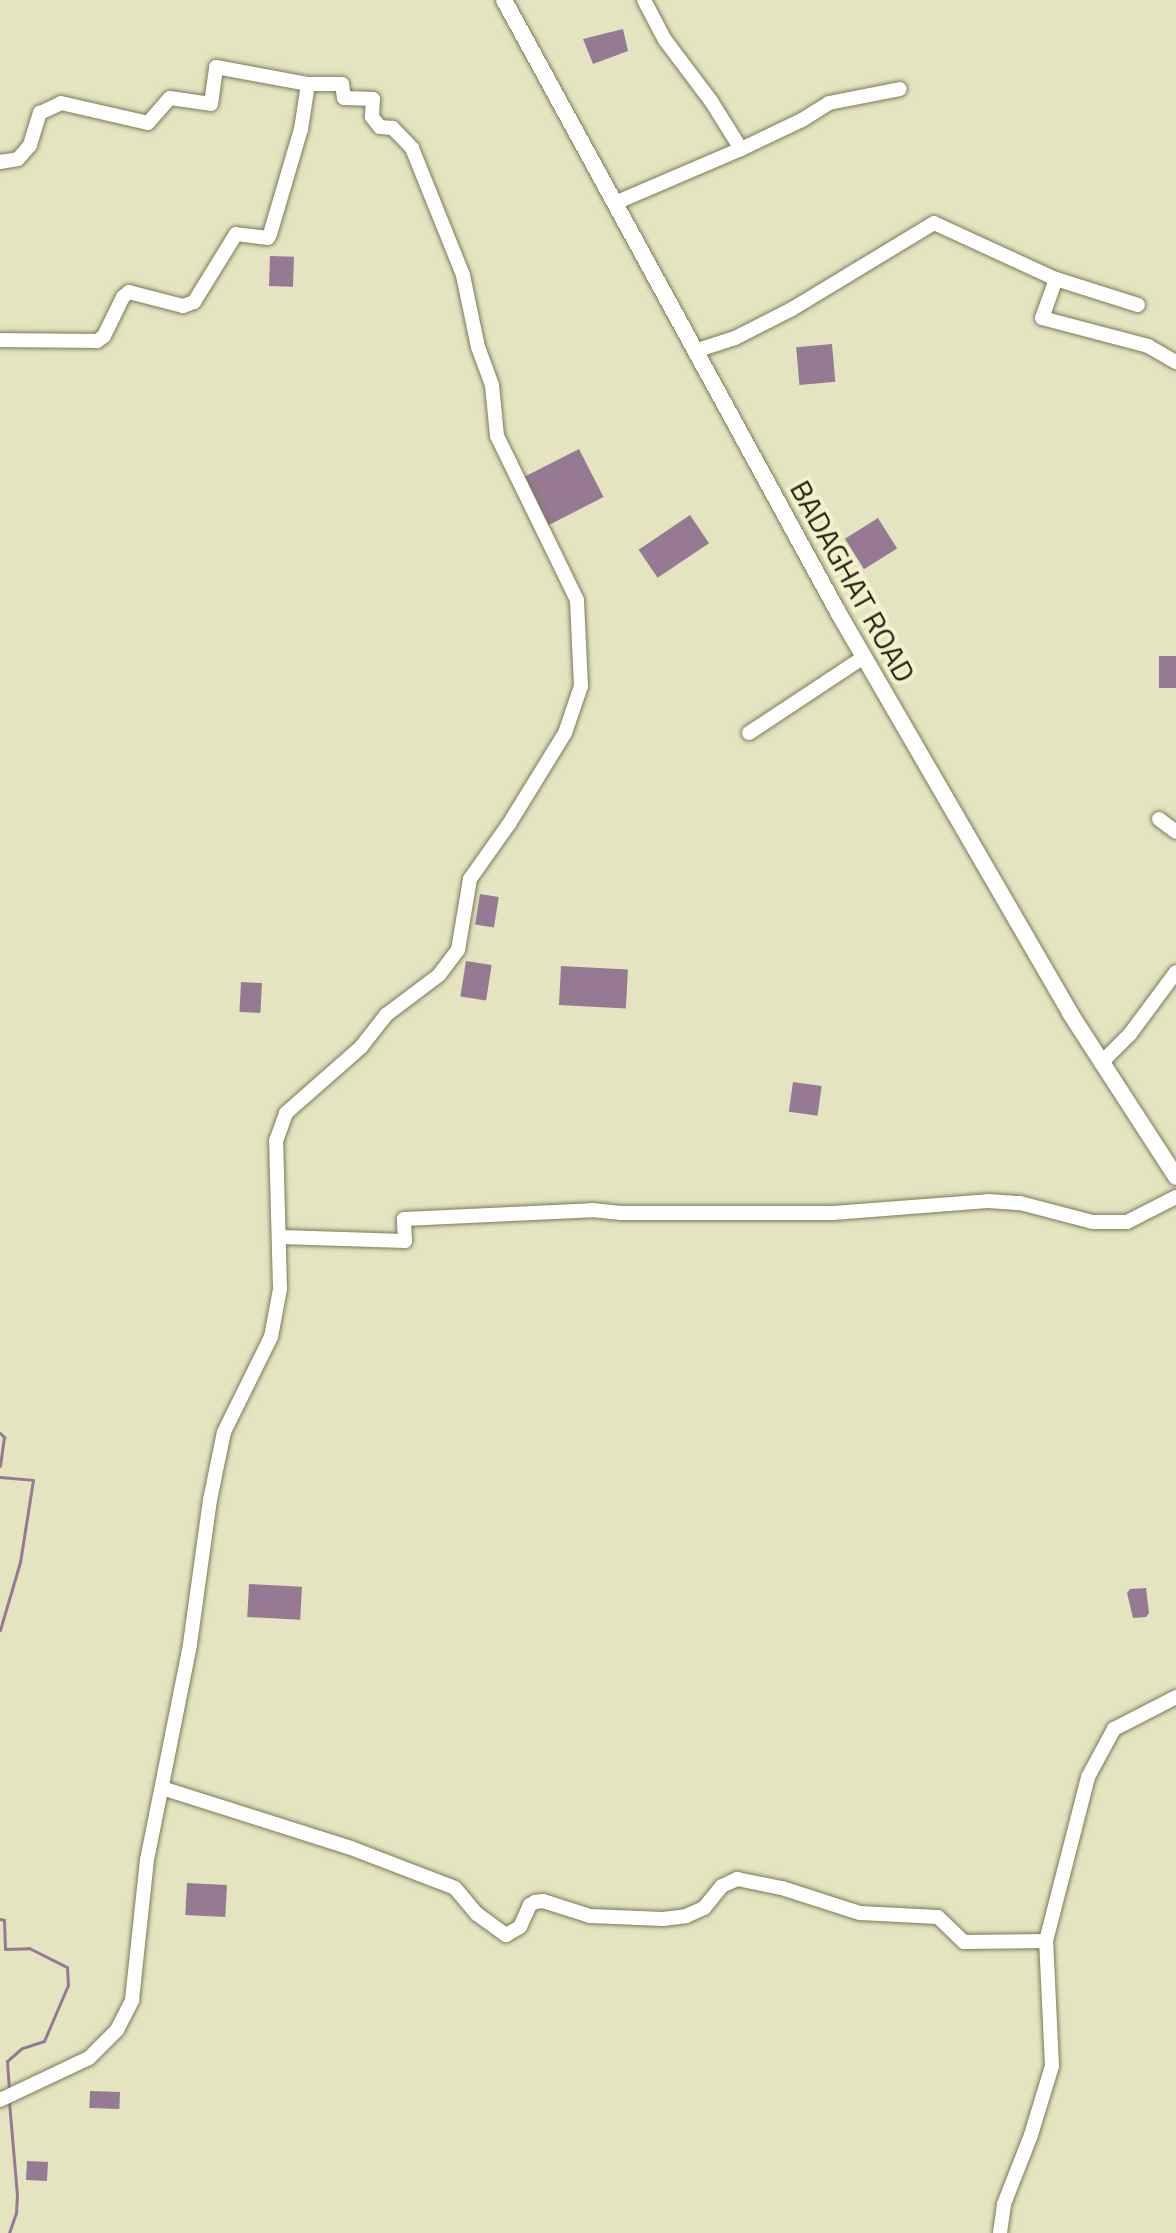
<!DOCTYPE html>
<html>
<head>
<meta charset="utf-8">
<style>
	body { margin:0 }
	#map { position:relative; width:1176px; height:2233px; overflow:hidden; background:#e5e4c1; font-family:"Titillium Web",sans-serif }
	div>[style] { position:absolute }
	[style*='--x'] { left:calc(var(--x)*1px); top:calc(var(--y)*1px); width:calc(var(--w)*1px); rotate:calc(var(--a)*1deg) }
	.water>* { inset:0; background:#967a93; transform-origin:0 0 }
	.stream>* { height:3px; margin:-1.5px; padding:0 1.5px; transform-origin:1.5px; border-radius:1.5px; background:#967a93 }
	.roads { filter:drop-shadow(0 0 2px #7b795a) drop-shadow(0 0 2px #7b795a) }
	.minor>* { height:14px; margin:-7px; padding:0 7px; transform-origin:7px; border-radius:7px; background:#fff }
	.major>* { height:16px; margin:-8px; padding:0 8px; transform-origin:8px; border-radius:8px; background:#fff }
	span { translate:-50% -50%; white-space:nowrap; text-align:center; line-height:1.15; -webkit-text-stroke:8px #f3f1ce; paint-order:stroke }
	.street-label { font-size:30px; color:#232215 }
</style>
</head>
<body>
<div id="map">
	<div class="water">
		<i style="clip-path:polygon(623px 29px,628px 51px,593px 64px,583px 39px)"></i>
		<i style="left:270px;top:256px;width:24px;height:30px;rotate:2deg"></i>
		<i style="left:832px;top:344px;width:38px;height:36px;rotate:85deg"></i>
		<i style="left:579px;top:449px;width:54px;height:64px;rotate:63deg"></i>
		<i style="left:690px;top:515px;width:34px;height:62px;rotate:56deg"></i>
		<i style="left:878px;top:518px;width:36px;height:39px;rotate:58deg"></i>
		<i style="left:1159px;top:656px;width:17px;height:32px"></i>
		<i style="left:480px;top:894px;width:19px;height:31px;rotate:9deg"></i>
		<i style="left:466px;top:961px;width:26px;height:36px;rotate:9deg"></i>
		<i style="left:561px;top:966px;width:67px;height:39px;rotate:3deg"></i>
		<i style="left:241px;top:982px;width:21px;height:30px;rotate:3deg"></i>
		<i style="left:793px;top:1082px;width:29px;height:30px;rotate:8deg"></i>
		<i style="left:249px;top:1584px;width:53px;height:33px;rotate:3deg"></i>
		<i style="clip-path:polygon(1146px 1588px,1149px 1613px,1146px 1617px,1133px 1618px,1127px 1593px,1130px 1589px)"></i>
		<i style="left:187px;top:1883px;width:40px;height:32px;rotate:3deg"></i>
		<i style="left:90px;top:2091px;width:30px;height:17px;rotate:2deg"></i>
		<i style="left:27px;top:2161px;width:21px;height:19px;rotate:3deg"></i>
	</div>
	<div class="stream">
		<i style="--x:0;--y:1433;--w:6;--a:45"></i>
		<i style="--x:4;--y:1437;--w:29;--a:98"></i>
		<i style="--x:0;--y:1477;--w:33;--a:5"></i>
		<i style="--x:33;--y:1480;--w:83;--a:99"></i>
		<i style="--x:20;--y:1562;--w:71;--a:106.4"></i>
		<i style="--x:0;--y:1919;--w:4;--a:14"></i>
		<i style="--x:4;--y:1920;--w:29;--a:88"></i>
		<i style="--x:5;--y:1949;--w:24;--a:-2"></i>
		<i style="--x:29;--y:1948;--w:42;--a:26.6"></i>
		<i style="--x:67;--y:1967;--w:18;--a:87"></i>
		<i style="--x:68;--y:1985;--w:61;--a:113.2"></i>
		<i style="--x:44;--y:2041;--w:23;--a:162"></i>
		<i style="--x:22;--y:2048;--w:20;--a:139"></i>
		<i style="--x:7;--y:2061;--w:29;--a:86"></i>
		<i style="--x:9;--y:2233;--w:21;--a:-71"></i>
		<i style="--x:16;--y:2213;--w:18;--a:-87"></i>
		<i style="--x:17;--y:2195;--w:93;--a:-94.9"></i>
	</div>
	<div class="roads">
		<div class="minor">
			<i style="--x:739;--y:150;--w:70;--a:-25.5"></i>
			<i style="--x:802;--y:120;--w:32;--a:-32"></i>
			<i style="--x:829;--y:103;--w:72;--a:-11.2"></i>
			<i style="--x:0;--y:162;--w:18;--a:-9"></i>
			<i style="--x:18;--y:159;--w:18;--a:-49"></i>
			<i style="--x:30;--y:145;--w:34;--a:-73"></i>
			<i style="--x:40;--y:113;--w:23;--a:-25"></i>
			<i style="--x:61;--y:103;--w:89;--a:12.9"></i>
			<i style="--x:148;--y:123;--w:33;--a:-49"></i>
			<i style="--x:170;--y:98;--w:41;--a:8.3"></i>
			<i style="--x:211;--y:104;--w:37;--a:-82"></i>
			<i style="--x:216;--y:67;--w:94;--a:10.5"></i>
			<i style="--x:308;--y:84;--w:46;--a:98.8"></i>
			<i style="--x:301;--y:129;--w:109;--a:106.4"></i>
			<i style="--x:270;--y:234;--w:4;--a:117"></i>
			<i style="--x:268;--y:238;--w:32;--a:-173"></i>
			<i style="--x:236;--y:234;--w:80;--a:121.7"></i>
			<i style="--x:194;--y:302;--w:12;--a:160"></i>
			<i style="--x:183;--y:306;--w:56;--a:-165.5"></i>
			<i style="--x:129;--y:292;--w:8;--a:140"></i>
			<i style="--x:123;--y:297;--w:43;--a:116"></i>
			<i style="--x:104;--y:336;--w:9;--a:144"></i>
			<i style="--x:97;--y:341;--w:97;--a:-179.4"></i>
			<i style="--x:615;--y:203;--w:137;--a:-23.2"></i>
			<i style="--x:741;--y:149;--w:57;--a:-122"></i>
			<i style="--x:711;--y:101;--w:76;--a:-127"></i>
			<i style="--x:665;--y:40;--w:45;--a:-117.7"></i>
			<i style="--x:1056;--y:279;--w:41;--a:109.7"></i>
			<i style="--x:1042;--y:318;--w:110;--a:14.8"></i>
			<i style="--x:1148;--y:346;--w:32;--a:30"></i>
			<i style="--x:695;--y:351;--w:42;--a:-18"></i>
			<i style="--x:735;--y:338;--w:64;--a:-27"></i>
			<i style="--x:792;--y:309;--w:166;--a:-31.2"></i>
			<i style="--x:934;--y:223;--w:134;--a:24.7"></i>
			<i style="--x:1056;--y:279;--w:86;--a:17.6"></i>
			<i style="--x:749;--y:733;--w:138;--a:-33.5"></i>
			<i style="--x:1159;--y:819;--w:21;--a:37"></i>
			<i style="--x:1101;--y:1063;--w:41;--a:-45"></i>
			<i style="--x:1130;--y:1034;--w:77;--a:-53.4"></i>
			<i style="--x:281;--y:1237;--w:124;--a:1.8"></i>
			<i style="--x:405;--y:1241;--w:22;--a:-93"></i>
			<i style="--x:404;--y:1219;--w:188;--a:-2.7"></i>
			<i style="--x:592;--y:1210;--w:29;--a:6"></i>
			<i style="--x:621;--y:1213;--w:212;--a:0"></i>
			<i style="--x:833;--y:1213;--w:155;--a:-4.4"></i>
			<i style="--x:988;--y:1201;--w:32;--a:4"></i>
			<i style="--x:1020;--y:1203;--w:75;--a:14.6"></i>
			<i style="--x:1093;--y:1222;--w:34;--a:0"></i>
			<i style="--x:1127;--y:1222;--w:55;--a:-27"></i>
			<i style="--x:162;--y:1788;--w:198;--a:17.6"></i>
			<i style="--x:351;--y:1848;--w:111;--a:21"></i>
			<i style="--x:455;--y:1888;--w:34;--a:50"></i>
			<i style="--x:477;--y:1914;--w:36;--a:36"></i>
			<i style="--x:506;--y:1935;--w:16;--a:-30"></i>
			<i style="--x:520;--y:1927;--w:24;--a:-66"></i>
			<i style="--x:530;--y:1905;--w:6;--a:-31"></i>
			<i style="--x:535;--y:1902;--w:8;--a:-7"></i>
			<i style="--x:543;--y:1901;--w:49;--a:17.7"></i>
			<i style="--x:590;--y:1916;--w:73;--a:2.4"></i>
			<i style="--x:663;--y:1919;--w:23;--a:-7"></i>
			<i style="--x:686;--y:1916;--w:20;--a:-24"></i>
			<i style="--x:704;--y:1908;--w:28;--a:-51"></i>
			<i style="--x:722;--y:1886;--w:17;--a:-25"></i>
			<i style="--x:737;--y:1879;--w:46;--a:11.3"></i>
			<i style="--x:782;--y:1888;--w:82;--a:17.8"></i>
			<i style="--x:860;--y:1913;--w:78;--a:2.9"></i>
			<i style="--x:938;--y:1917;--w:36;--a:44"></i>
			<i style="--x:964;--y:1942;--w:82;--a:-0.7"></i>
			<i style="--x:0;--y:2100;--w:98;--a:-25.3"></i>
			<i style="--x:89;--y:2058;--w:40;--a:-45"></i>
			<i style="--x:117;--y:2030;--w:34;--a:-63"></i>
			<i style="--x:132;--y:2000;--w:141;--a:-83.9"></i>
			<i style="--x:147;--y:1860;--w:220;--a:-78.7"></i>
			<i style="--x:190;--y:1644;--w:145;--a:-82.1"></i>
			<i style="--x:210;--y:1500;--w:69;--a:-78.4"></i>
			<i style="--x:224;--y:1432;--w:106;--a:-63.7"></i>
			<i style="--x:271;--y:1337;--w:49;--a:-79.4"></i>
			<i style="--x:280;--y:1289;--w:148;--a:-91.5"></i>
			<i style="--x:276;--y:1141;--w:30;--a:-70"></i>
			<i style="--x:286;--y:1113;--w:100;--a:-41.3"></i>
			<i style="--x:361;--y:1047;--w:41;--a:-52"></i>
			<i style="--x:386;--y:1015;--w:66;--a:-37"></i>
			<i style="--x:439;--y:975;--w:31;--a:-53"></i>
			<i style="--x:458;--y:950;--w:72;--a:-80.4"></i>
			<i style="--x:470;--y:879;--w:67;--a:-54.7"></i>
			<i style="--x:509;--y:824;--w:107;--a:-58.4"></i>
			<i style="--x:565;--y:733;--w:50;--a:-71.2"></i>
			<i style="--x:581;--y:686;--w:86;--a:-92.7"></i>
			<i style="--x:577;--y:600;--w:182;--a:-116"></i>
			<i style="--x:497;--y:436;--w:51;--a:-95.6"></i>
			<i style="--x:492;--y:385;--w:40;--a:-110.2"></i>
			<i style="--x:478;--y:347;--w:74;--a:-101.8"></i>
			<i style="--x:463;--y:275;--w:137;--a:-111.9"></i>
			<i style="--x:412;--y:148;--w:28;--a:-134"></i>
			<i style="--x:393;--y:128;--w:13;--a:-176"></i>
			<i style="--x:380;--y:127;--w:13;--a:-129"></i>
			<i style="--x:372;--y:117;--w:18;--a:-87"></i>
			<i style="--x:373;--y:99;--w:29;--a:-178"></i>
			<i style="--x:344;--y:98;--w:14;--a:-98"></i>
			<i style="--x:342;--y:84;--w:34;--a:180"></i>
			<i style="--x:1000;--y:2233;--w:29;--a:-82"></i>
			<i style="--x:1004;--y:2204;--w:74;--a:-68.6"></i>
			<i style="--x:1031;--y:2135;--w:72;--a:-73.1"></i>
			<i style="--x:1052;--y:2066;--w:125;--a:-92.7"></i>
			<i style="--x:1046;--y:1941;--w:169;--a:-75.6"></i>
			<i style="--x:1088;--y:1777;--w:55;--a:-61.6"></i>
			<i style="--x:1114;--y:1729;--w:70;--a:-27.3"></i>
		</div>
		<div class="major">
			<i style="--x:504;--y:0;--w:699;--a:61.38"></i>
			<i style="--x:839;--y:614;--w:461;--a:59.9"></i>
			<i style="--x:1070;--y:1013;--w:195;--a:57.1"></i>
		</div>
	</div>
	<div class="street-label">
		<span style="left:853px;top:581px;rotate:61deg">BADAGHAT ROAD</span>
	</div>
</div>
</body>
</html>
